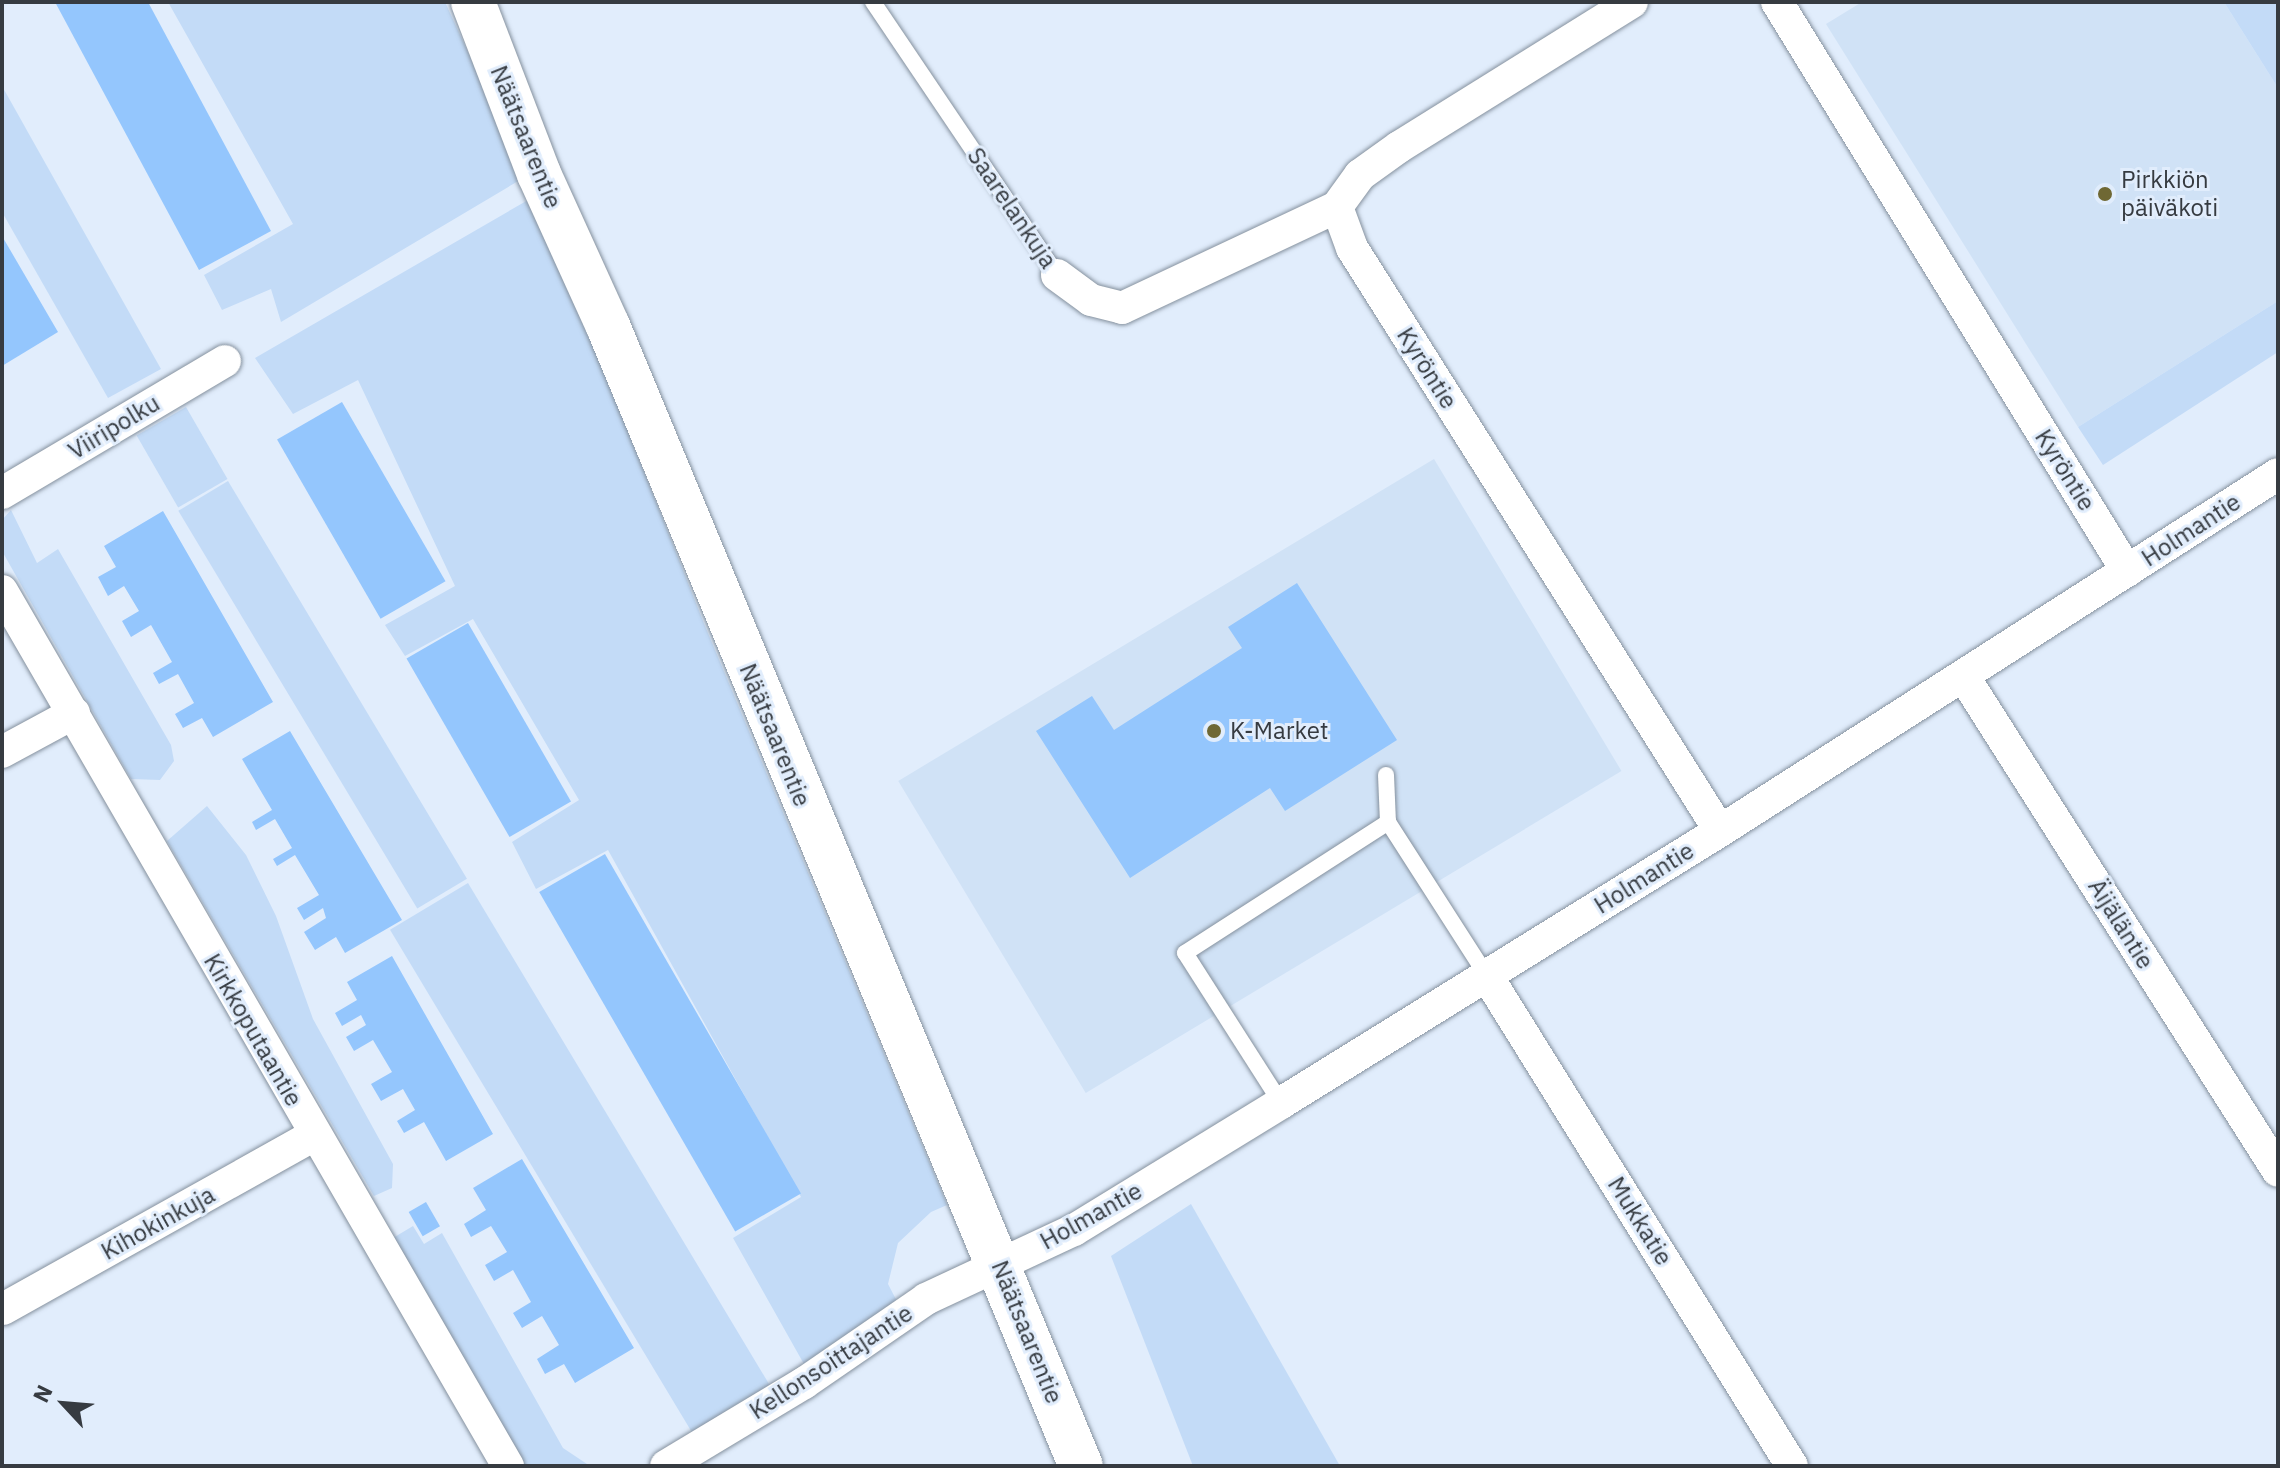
<!DOCTYPE html>
<html>
<head>
<meta charset="utf-8">
<style>
	body { margin:0 }
	#map { position:relative; width:2280px; height:1468px; overflow:hidden; background:#e1edfc; font-family:"IBM Plex Sans",sans-serif }
	div>[style] { position:absolute }
	[style*='--x'] { left:calc(var(--x)*1px); top:calc(var(--y)*1px); width:calc(var(--w)*1px); rotate:calc(var(--a)*1deg) }
	.built>* { inset:0; background:#d0e2f6; transform-origin:0 0 }
	.green>* { inset:0; background:#c3dbf7; transform-origin:0 0 }
	.building>* { inset:0; background:#94c6fd; transform-origin:0 0 }
	.roads { filter:drop-shadow(0 0 2px #85919e) drop-shadow(0 0 2px #85919e) }
	.lane>* { height:16px; margin:-8px; padding:0 8px; transform-origin:8px; border-radius:8px; background:#fff }
	.street>* { height:32px; margin:-16px; padding:0 16px; transform-origin:16px; border-radius:16px; background:#fff }
	.secondary>* { height:44px; margin:-22px; padding:0 22px; transform-origin:22px; border-radius:22px; background:#fff }
	.dots>* { width:22px; height:22px; translate:-50% -50%; box-sizing:border-box; border:4px solid #e1edfc; border-radius:50% }
	span { translate:-50% -50%; white-space:nowrap; text-align:center; line-height:1.15; -webkit-text-stroke:6px #e1edfc; paint-order:stroke }
	.street-label { font-size:24px; color:#363b41 }
	.poi-label { font-size:24px; color:#363b41 }
	.left { translate:0 -50%; text-align:left }
	.frame { position:absolute; inset:0; border:4px solid #363b41; pointer-events:none }
	.north { position:absolute; left:24px; top:1364px; width:80px; height:80px; -webkit-text-stroke:6px #e1edfc; paint-order:stroke; rotate:296deg; font-size:22px; font-weight:700; line-height:32px; text-align:center; color:#363b41 }
	.north::after { content:''; display:block; margin:auto; width:28px; height:36px; background:#363b41; clip-path:polygon(50% 0,100% 100%,50% 72%,0 100%) }
</style>
</head>
<body>
<div id="map">
	<div class="built">
		<i style="clip-path:polygon(1862px 2px,2224px 2px,2278px 88px,2278px 301px,2078px 427px,1826px 24px)"></i>
		<i style="left:1434px;top:459px;width:364px;height:625px;rotate:59deg"></i>
	</div>
	<div class="green">
		<i style="clip-path:polygon(168px 2px,445px 2px,525px 177px,281px 322px,271px 289px,222px 310px,204px 275px,293px 224px)"></i>
		<i style="clip-path:polygon(2224px 2px,2278px 2px,2278px 88px)"></i>
		<i style="clip-path:polygon(2px 86px,161px 369px,108px 398px,2px 212px)"></i>
		<i style="clip-path:polygon(535px 196px,705px 626px,947px 1205px,931px 1212px,898px 1243px,888px 1284px,902px 1311px,809px 1373px,733px 1238px,801px 1197px,608px 850px,536px 889px,512px 842px,579px 800px,473px 619px,405px 656px,385px 625px,455px 586px,358px 380px,293px 414px,255px 358px)"></i>
		<i style="clip-path:polygon(2278px 301px,2278px 352px,2103px 465px,2078px 427px)"></i>
		<i style="left:186px;top:407px;width:83px;height:57px;rotate:60deg"></i>
		<i style="left:228px;top:481px;width:464px;height:58px;rotate:59deg"></i>
		<i style="clip-path:polygon(11px 510px,37px 563px,58px 549px,171px 745px,174px 761px,160px 780px,131px 779px,2px 551px,2px 520px)"></i>
		<i style="clip-path:polygon(207px 806px,246px 855px,276px 916px,313px 1019px,393px 1164px,392px 1188px,374px 1196px,167px 841px)"></i>
		<i style="left:468px;top:883px;width:590px;height:91px;rotate:59deg"></i>
		<i style="clip-path:polygon(1191px 1204px,1340px 1466px,1193px 1466px,1111px 1256px)"></i>
		<i style="clip-path:polygon(413px 1226px,424px 1244px,442px 1233px,563px 1448px,590px 1466px,523px 1466px,393px 1238px)"></i>
	</div>
	<div class="building">
		<i style="clip-path:polygon(55px 2px,148px 2px,271px 231px,199px 270px)"></i>
		<i style="clip-path:polygon(2px 236px,58px 332px,2px 366px)"></i>
		<i style="left:342px;top:402px;width:207px;height:75px;rotate:60deg"></i>
		<i style="clip-path:polygon(163px 511px,273px 702px,213px 737px,202px 718px,183px 728px,175px 714px,194px 703px,178px 674px,159px 684px,153px 673px,172px 662px,151px 625px,131px 637px,122px 621px,139px 611px,124px 586px,108px 596px,98px 577px,116px 567px,104px 546px)"></i>
		<i style="clip-path:polygon(1297px 583px,1397px 740px,1285px 811px,1270px 788px,1130px 878px,1036px 731px,1092px 696px,1114px 730px,1242px 648px,1228px 627px)"></i>
		<i style="left:468px;top:623px;width:206px;height:71px;rotate:60deg"></i>
		<i style="clip-path:polygon(290px 731px,402px 920px,345px 953px,336px 937px,315px 950px,304px 932px,326px 918px,323px 908px,304px 920px,297px 908px,319px 895px,295px 855px,277px 866px,273px 859px,292px 848px,275px 819px,256px 830px,252px 822px,272px 810px,242px 759px)"></i>
		<i style="left:605px;top:854px;width:392px;height:76px;rotate:60deg"></i>
		<i style="clip-path:polygon(392px 956px,493px 1134px,446px 1161px,424px 1122px,404px 1133px,397px 1121px,415px 1110px,403px 1089px,381px 1101px,371px 1084px,392px 1072px,373px 1040px,354px 1051px,346px 1037px,366px 1025px,361px 1015px,342px 1026px,335px 1013px,357px 1000px,347px 982px)"></i>
		<i style="clip-path:polygon(522px 1159px,634px 1348px,575px 1383px,564px 1364px,545px 1374px,537px 1359px,559px 1345px,542px 1316px,522px 1328px,513px 1313px,531px 1302px,513px 1270px,494px 1281px,485px 1265px,507px 1252px,491px 1226px,471px 1237px,464px 1224px,486px 1210px,473px 1188px)"></i>
		<i style="left:426px;top:1202px;width:28px;height:20px;rotate:60deg"></i>
	</div>
	<div class="roads">
		<div class="lane">
			<i style="--x:873;--y:2;--w:329;--a:56"></i>
			<i style="--x:1386;--y:775;--w:47;--a:87.6"></i>
			<i style="--x:1281;--y:1103;--w:178;--a:-122.6"></i>
			<i style="--x:1185;--y:953;--w:242;--a:-32.8"></i>
			<i style="--x:1388;--y:822;--w:183;--a:57.3"></i>
		</div>
		<div class="street">
			<i style="--x:1632;--y:2;--w:274;--a:148.1"></i>
			<i style="--x:1399;--y:147;--w:48;--a:144.3"></i>
			<i style="--x:1360;--y:175;--w:39;--a:126"></i>
			<i style="--x:1337;--y:207;--w:44;--a:69.9"></i>
			<i style="--x:1352;--y:248;--w:689;--a:57.74"></i>
			<i style="--x:1777;--y:2;--w:668;--a:58.4"></i>
			<i style="--x:1057;--y:275;--w:42;--a:36.3"></i>
			<i style="--x:1091;--y:300;--w:32;--a:14"></i>
			<i style="--x:1122;--y:308;--w:238;--a:-25.2"></i>
			<i style="--x:2;--y:493;--w:259;--a:-30.6"></i>
			<i style="--x:2;--y:591;--w:1011;--a:59.96"></i>
			<i style="--x:1964;--y:677;--w:585;--a:57.56"></i>
			<i style="--x:2;--y:752;--w:82;--a:-28.4"></i>
			<i style="--x:1487;--y:976;--w:577;--a:58.1"></i>
			<i style="--x:3;--y:1309;--w:355;--a:-29.2"></i>
			<i style="--x:666;--y:1466;--w:161;--a:-31"></i>
			<i style="--x:804;--y:1383;--w:148;--a:-34.5"></i>
			<i style="--x:926;--y:1299;--w:163;--a:-25"></i>
			<i style="--x:1074;--y:1230;--w:243;--a:-31.5"></i>
			<i style="--x:1281;--y:1103;--w:516;--a:-31.78"></i>
			<i style="--x:1720;--y:831;--w:662;--a:-32.61"></i>
		</div>
		<div class="secondary">
			<i style="--x:473;--y:2;--w:184;--a:69"></i>
			<i style="--x:539;--y:174;--w:167;--a:65.6"></i>
			<i style="--x:608;--y:326;--w:1234;--a:67.47"></i>
		</div>
	</div>
	<div class="dots">
		<i style="left:2105px;top:194px;background:#6f6834"></i>
		<i style="left:1214px;top:731px;background:#6f6834"></i>
	</div>
	<div class="street-label">
		<span style="left:526px;top:137px;rotate:68deg">Näätsaarentie</span>
		<span style="left:1012px;top:208px;rotate:56deg">Saarelankuja</span>
		<span style="left:1427px;top:368px;rotate:58deg">Kyröntie</span>
		<span style="left:114px;top:427px;rotate:-31deg">Viiripolku</span>
		<span style="left:2065px;top:470px;rotate:58deg">Kyröntie</span>
		<span style="left:2191px;top:530px;rotate:-33deg">Holmantie</span>
		<span style="left:775px;top:735px;rotate:68deg">Näätsaarentie</span>
		<span style="left:1644px;top:878px;rotate:-32deg">Holmantie</span>
		<span style="left:2121px;top:924px;rotate:58deg">Äijäläntie</span>
		<span style="left:253px;top:1030px;rotate:60deg">Kirkkoputaantie</span>
		<span style="left:1091px;top:1216px;rotate:-29deg">Holmantie</span>
		<span style="left:1640px;top:1221px;rotate:58deg">Mukkatie</span>
		<span style="left:158px;top:1223px;rotate:-29deg">Kihokinkuja</span>
		<span style="left:1027px;top:1332px;rotate:68deg">Näätsaarentie</span>
		<span style="left:831px;top:1362px;rotate:-33deg">Kellonsoittajantie</span>
	</div>
	<div class="poi-label">
		<span class="left" style="left:2121px;top:194px">Pirkkiön<br>päiväkoti</span>
		<span class="left" style="left:1230px;top:731px">K-Market</span>
	</div>
	<div class="frame"></div>
	<div class="north">N</div>
</div>
</body>
</html>
